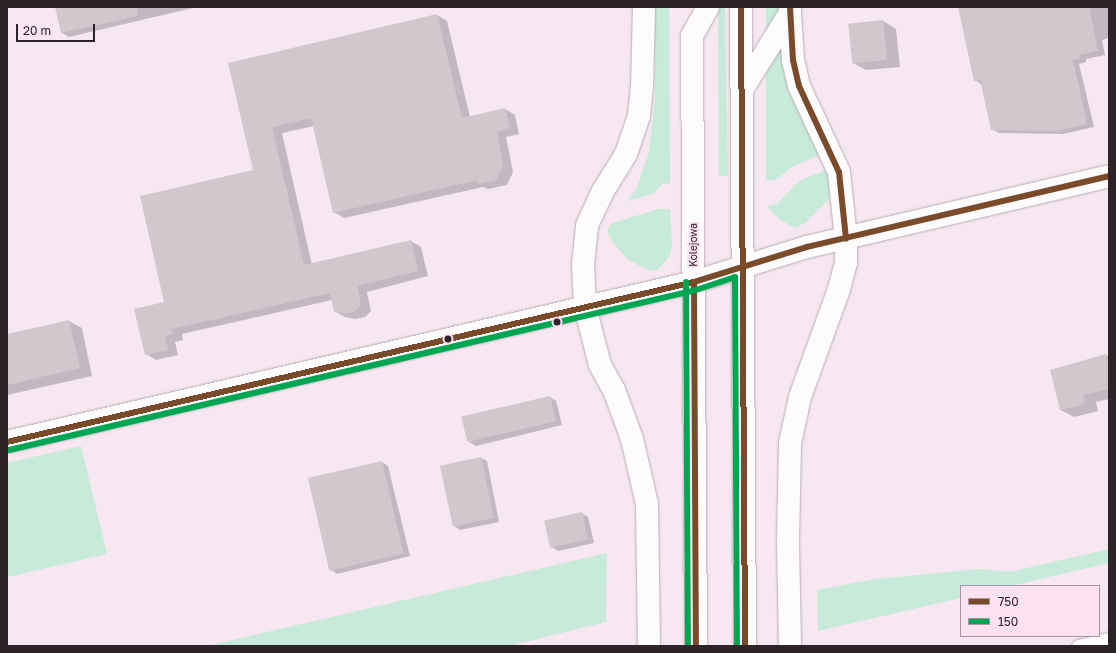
<!DOCTYPE html>
<html>
<head>
<meta charset="utf-8">
<style>
	body { margin:0 }
	#map { position:relative; width:1116px; height:653px; overflow:hidden; background:#f6e7f0; font-family:"Golos Text",sans-serif }
	div>[style] { position:absolute }
	[style*='--x'] { left:calc(var(--x)*1px); top:calc(var(--y)*1px); width:calc(var(--w)*1px); rotate:calc(var(--a)*1deg) }
	.green>* { inset:0; background:#c7eada }
	.shadow>* { inset:0; background:#0003 }
	.building>* { inset:0; background:#d3c7ce; transform-origin:0 0 }
	.roads { filter:drop-shadow(0 0 1px #b8adb4) drop-shadow(0 0 1px #b8adb4) }
	.lane>* { height:13px; margin:-6.5px; padding:0 6.5px; transform-origin:6.5px; border-radius:6.5px; background:#fefbfd }
	.street>* { height:22px; margin:-11px; padding:0 11px; transform-origin:11px; border-radius:11px; background:#fefbfd }
	.secondary>* { height:22px; margin:-11px; padding:0 11px; transform-origin:11px; border-radius:11px; background:#fefbfd }
	.highway>* { height:22px; margin:-11px; padding:0 11px; transform-origin:11px; border-radius:11px; background:#fefbfd }
	.bus-1>* { height:6px; margin:-3px; padding:0 3px; transform-origin:3px; border-radius:3px; background:#7a4b2a }
	.bus-2>* { height:6px; margin:-3px; padding:0 3px; transform-origin:3px; border-radius:3px; background:#00a651 }
	.dots>* { width:11px; height:11px; translate:-50% -50%; box-sizing:border-box; border:2px solid #fce1f1; border-radius:50% }
	span { translate:-50% -50%; white-space:nowrap; text-align:center; line-height:1.15; -webkit-text-stroke:4px #fce1f1; paint-order:stroke }
	.street-label { font-size:10px; color:#2d2329 }
	.frame { position:absolute; inset:0; border:8px solid #2d2329; pointer-events:none }
	.legend { position:absolute; left:960px; top:585px; width:140px; height:52px; box-sizing:border-box; background:#fce1f1; border:1px solid #a995a1; margin:0; padding:5px 7px; list-style:none; font-size:12px; color:#2d2329 }
	.legend li { display:flex; align-items:center; gap:8px; height:20px }
	.legend b { width:20px; border:1px solid #a995a1 }
	.scale { position:absolute; left:16px; top:24px; width:79px; height:18px; box-sizing:border-box; border:2px solid #2d2329; border-top:0; padding-left:5px; font-size:12px; line-height:14px; white-space:nowrap; color:#2d2329; -webkit-text-stroke:3px #fce1f1; paint-order:stroke }
</style>
</head>
<body>
<div id="map">
	<div class="green">
		<i style="clip-path:polygon(655px 7px,669px 7px,670px 183px,663px 184px,652px 194px,627px 201px,636px 190px,649px 151px,655px 99px)"></i>
		<i style="clip-path:polygon(718px 7px,725px 7px,728px 176px,719px 176px)"></i>
		<i style="clip-path:polygon(766px 7px,779px 7px,819px 155px,792px 167px,776px 180px,766px 181px)"></i>
		<i style="clip-path:polygon(826px 170px,833px 190px,829px 199px,805px 223px,795px 228px,779px 219px,767px 206px,777px 204px,799px 181px)"></i>
		<i style="clip-path:polygon(658px 209px,670px 209px,672px 242px,671px 252px,667px 260px,656px 271px,648px 270px,627px 259px,612px 241px,607px 232px,610px 224px)"></i>
		<i style="clip-path:polygon(81px 446px,107px 554px,7px 577px,7px 463px)"></i>
		<i style="clip-path:polygon(1109px 549px,1109px 563px,1011px 586px,961px 586px,961px 598px,818px 631px,817px 590px,876px 579px,979px 569px,1010px 572px)"></i>
		<i style="clip-path:polygon(607px 553px,606px 622px,509px 646px,207px 646px)"></i>
	</div>
	<div class="shadow">
		<i style="clip-path:polygon(56px 7px,197px 7px,69px 37px,62px 33px)"></i>
		<i style="clip-path:polygon(959px 7px,1109px 7px,1109px 38px,1102px 40px,1105px 55px,1086px 59px,1086px 62px,1079px 64px,1094px 127px,1063px 134px,999px 133px,992px 129px,982px 85px,975px 80px)"></i>
		<i style="clip-path:polygon(437px 15px,447px 21px,470px 117px,505px 109px,515px 115px,519px 134px,506px 137px,513px 172px,507px 185px,488px 189px,483px 187px,344px 218px,334px 212px,314px 126px,282px 133px,312px 265px,411px 241px,421px 247px,428px 276px,367px 292px,371px 311px,365px 317px,355px 319px,345px 317px,334px 311px,332px 300px,182px 334px,183px 340px,175px 342px,178px 355px,156px 360px,146px 354px,165px 302px,254px 171px,229px 64px)"></i>
		<i style="clip-path:polygon(883px 21px,896px 29px,900px 67px,866px 70px,853px 63px,849px 25px)"></i>
		<i style="clip-path:polygon(69px 321px,82px 328px,92px 376px,7px 395px,7px 335px)"></i>
		<i style="clip-path:polygon(1106px 355px,1109px 357px,1109px 399px,1096px 402px,1098px 411px,1074px 417px,1061px 410px)"></i>
		<i style="clip-path:polygon(550px 397px,556px 401px,562px 425px,476px 446px,469px 442px)"></i>
		<i style="clip-path:polygon(481px 458px,487px 461px,499px 522px,460px 530px,454px 526px)"></i>
		<i style="clip-path:polygon(382px 462px,388px 466px,410px 556px,337px 574px,331px 570px)"></i>
		<i style="clip-path:polygon(581px 513px,588px 517px,594px 543px,558px 551px,552px 547px)"></i>
	</div>
	<div class="building">
		<i style="clip-path:polygon(55px 7px,137px 7px,138px 16px,61px 33px)"></i>
		<i style="clip-path:polygon(958px 7px,1089px 7px,1098px 51px,1079px 55px,1080px 59px,1073px 60px,1087px 124px,1055px 131px,991px 130px,980px 80px,974px 81px)"></i>
		<i style="clip-path:polygon(437px 14px,462px 118px,505px 108px,510px 128px,497px 132px,503px 166px,496px 180px,477px 184px,477px 180px,333px 213px,311px 118px,272px 127px,304px 265px,411px 240px,418px 271px,357px 286px,361px 305px,354px 312px,344px 314px,334px 311px,330px 293px,172px 329px,173px 334px,165px 336px,168px 350px,145px 355px,134px 309px,164px 302px,140px 196px,253px 170px,228px 63px)"></i>
		<i style="left:883px;top:20px;width:40px;height:35px;rotate:84deg"></i>
		<i style="clip-path:polygon(69px 320px,80px 368px,7px 385px,7px 334px)"></i>
		<i style="clip-path:polygon(1106px 354px,1109px 365px,1109px 389px,1084px 395px,1085px 404px,1060px 410px,1050px 370px)"></i>
		<i style="left:550px;top:396px;width:26px;height:91px;rotate:77deg"></i>
		<i style="left:481px;top:457px;width:62px;height:42px;rotate:78deg"></i>
		<i style="left:382px;top:461px;width:95px;height:76px;rotate:77deg"></i>
		<i style="left:582px;top:512px;width:28px;height:39px;rotate:77deg"></i>
	</div>
	<div class="roads">
		<div class="lane">
			<i style="--x:1078;--y:646;--w:32;--a:-13"></i>
		</div>
		<div class="street">
			<i style="--x:644;--y:7;--w:80;--a:91.4"></i>
			<i style="--x:642;--y:87;--w:29;--a:96"></i>
			<i style="--x:639;--y:116;--w:40;--a:108.9"></i>
			<i style="--x:626;--y:154;--w:44;--a:121.9"></i>
			<i style="--x:603;--y:191;--w:38;--a:115"></i>
			<i style="--x:587;--y:226;--w:38;--a:96"></i>
			<i style="--x:583;--y:264;--w:43;--a:87.3"></i>
			<i style="--x:585;--y:307;--w:60;--a:75.5"></i>
			<i style="--x:600;--y:365;--w:29;--a:61"></i>
			<i style="--x:614;--y:390;--w:52;--a:69.8"></i>
			<i style="--x:632;--y:439;--w:67;--a:77"></i>
			<i style="--x:647;--y:504;--w:142;--a:89.2"></i>
			<i style="--x:790;--y:646;--w:106;--a:-91.1"></i>
			<i style="--x:788;--y:540;--w:97;--a:-88.8"></i>
			<i style="--x:790;--y:443;--w:47;--a:-77.7"></i>
			<i style="--x:800;--y:397;--w:115;--a:-70.1"></i>
			<i style="--x:839;--y:289;--w:28;--a:-75"></i>
			<i style="--x:846;--y:262;--w:23;--a:-90"></i>
			<i style="--x:846;--y:239;--w:67;--a:-96"></i>
			<i style="--x:839;--y:172;--w:95;--a:-114.9"></i>
			<i style="--x:799;--y:86;--w:27;--a:-103"></i>
			<i style="--x:793;--y:60;--w:47;--a:-93.7"></i>
		</div>
		<div class="secondary">
			<i style="--x:7;--y:442;--w:705;--a:-13.11"></i>
			<i style="--x:694;--y:282;--w:118;--a:-17.2"></i>
			<i style="--x:807;--y:247;--w:310;--a:-13.2"></i>
		</div>
		<div class="highway">
			<i style="--x:741;--y:7;--w:639;--a:89.64"></i>
			<i style="--x:742;--y:90;--w:91;--a:-58.1"></i>
			<i style="--x:790;--y:13;--w:6;--a:-90"></i>
			<i style="--x:696;--y:646;--w:610;--a:-90.38"></i>
			<i style="--x:692;--y:36;--w:33;--a:-61"></i>
		</div>
	</div>
	<div class="bus-1">
		<i style="--x:741;--y:7;--w:639;--a:89.64"></i>
		<i style="--x:790;--y:7;--w:53;--a:86.8"></i>
		<i style="--x:793;--y:60;--w:27;--a:77"></i>
		<i style="--x:799;--y:86;--w:95;--a:65.1"></i>
		<i style="--x:839;--y:172;--w:67;--a:84"></i>
		<i style="--x:694;--y:282;--w:364;--a:89.7"></i>
		<i style="--x:7;--y:442;--w:705;--a:-13.11"></i>
		<i style="--x:694;--y:282;--w:118;--a:-17.2"></i>
		<i style="--x:807;--y:247;--w:310;--a:-13.2"></i>
	</div>
	<div class="bus-2">
		<i style="--x:686;--y:282;--w:364;--a:89.7"></i>
		<i style="--x:9;--y:450;--w:705;--a:-13.11"></i>
		<i style="--x:696;--y:290;--w:41;--a:-18.4"></i>
		<i style="--x:735;--y:277;--w:369;--a:89.7"></i>
	</div>
	<div class="dots">
		<i style="left:557px;top:322px;background:#2d2329"></i>
		<i style="left:448px;top:339px;background:#2d2329"></i>
	</div>
	<div class="street-label">
		<span style="left:694px;top:245px;rotate:-90deg">Kolejowa</span>
	</div>
	<div class="frame"></div>
	<ul class="legend">
	<li><b style="height:5px;background:#7a4b2a"></b>750</li>
	<li><b style="height:5px;background:#00a651"></b>150</li>
	</ul>
	<div class="scale">20 m</div>
</div>
</body>
</html>
